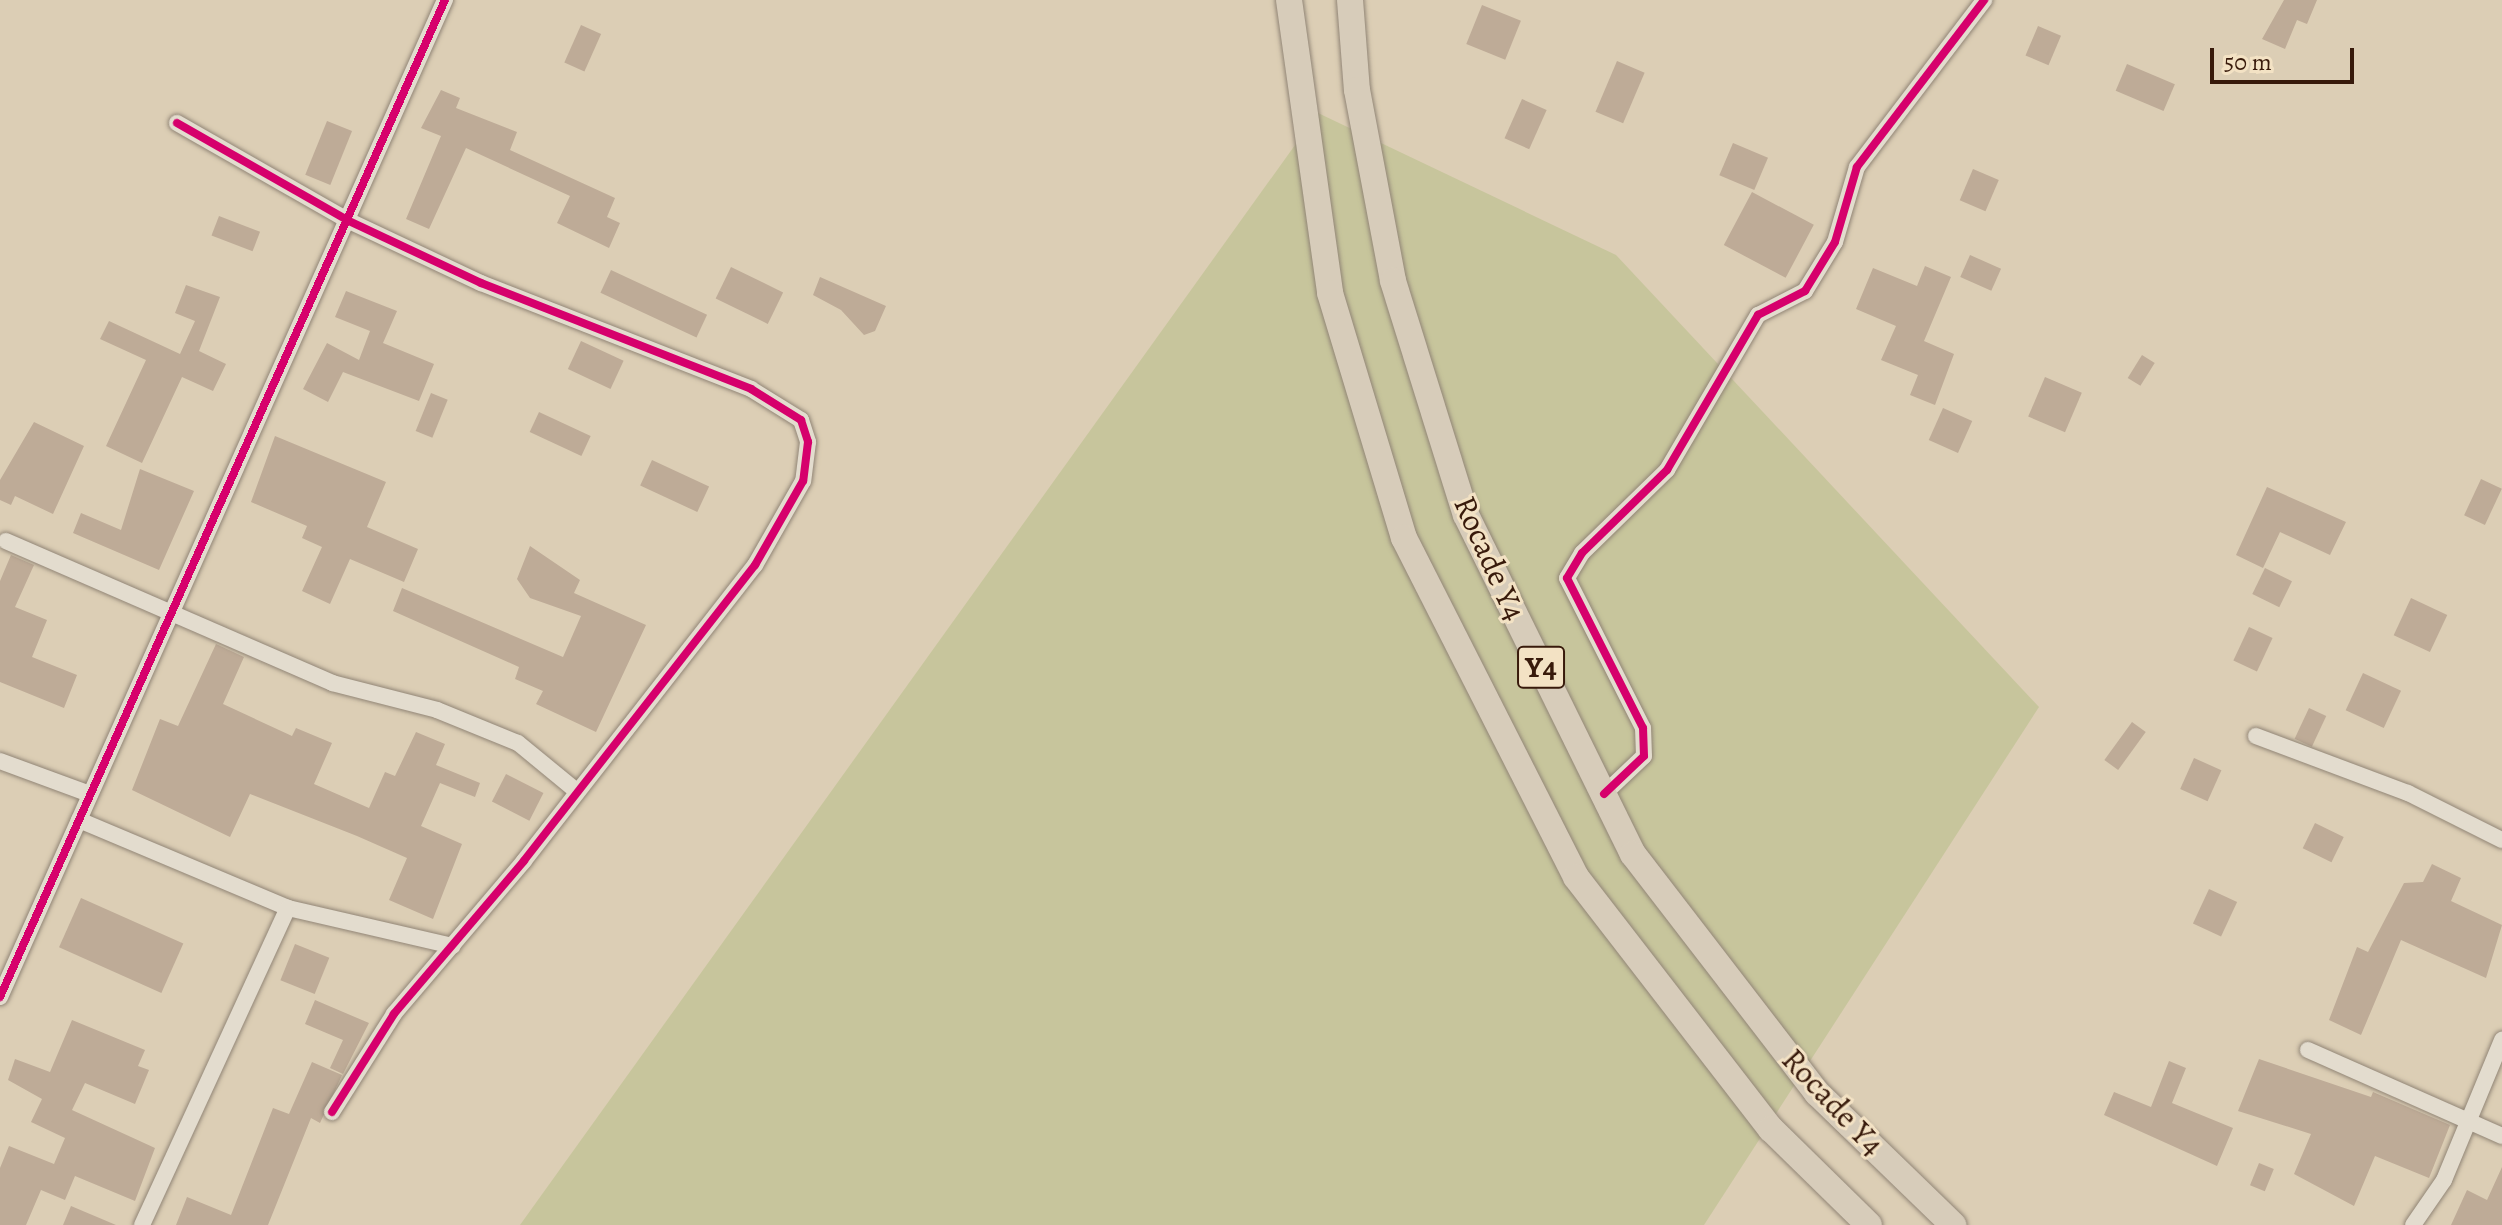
<!DOCTYPE html>
<html>
<head>
<meta charset="utf-8">
<style>
	body { margin:0 }
	#map { position:relative; width:2502px; height:1225px; overflow:hidden; background:#dcceb5; font-family:Alegreya,serif }
	div>[style] { position:absolute }
	[style*='--x'] { left:calc(var(--x)*1px); top:calc(var(--y)*1px); width:calc(var(--w)*1px); rotate:calc(var(--a)*1deg) }
	.green>* { inset:0; background:#c7c59c }
	.building>* { inset:0; background:#beab97; transform-origin:0 0 }
	.roads { filter:drop-shadow(0 0 2px #918576) drop-shadow(0 0 2px #918576) }
	.minor>* { height:16px; margin:-8px; padding:0 8px; transform-origin:8px; border-radius:8px; background:#e3dcce }
	.trunk>* { height:26px; margin:-13px; padding:0 13px; transform-origin:13px; border-radius:13px; background:#d7ccba }
	.cycleway>* { height:8px; margin:-4px; padding:0 4px; transform-origin:4px; border-radius:4px; background:#d6006c }
	span { translate:-50% -50%; white-space:nowrap; text-align:center; line-height:1.15; -webkit-text-stroke:6px #f3e2c4; paint-order:stroke }
	.shield-label span { padding:2px 6px; background:#f3e2c4; border:2px solid; border-radius:6px; -webkit-text-stroke-width:0 }
	.shield-label { font-size:30px; color:#381a0b; font-weight:700 }
	.street-label { font-size:32px; color:#381a0b }
	.scale { position:absolute; left:2210px; top:48px; width:144px; height:36px; box-sizing:border-box; border:4px solid #381a0b; border-top:0; padding-left:10px; font-size:24px; line-height:28px; white-space:nowrap; color:#381a0b; -webkit-text-stroke:6px #f3e2c4; paint-order:stroke }
</style>
</head>
<body>
<div id="map">
	<div class="green">
		<i style="clip-path:polygon(1318px 113px,1616px 255px,2039px 707px,1704px 1225px,520px 1225px)"></i>
	</div>
	<div class="building">
		<i style="clip-path:polygon(2284px 0,2317px 0,2307px 24px,2297px 20px,2285px 49px,2262px 39px)"></i>
		<i style="left:1482px;top:5px;width:42px;height:42px;rotate:22deg"></i>
		<i style="left:581px;top:25px;width:22px;height:41px;rotate:24deg"></i>
		<i style="left:2038px;top:26px;width:25px;height:32px;rotate:23deg"></i>
		<i style="left:1617px;top:61px;width:30px;height:55px;rotate:23deg"></i>
		<i style="left:2127px;top:64px;width:52px;height:29px;rotate:23deg"></i>
		<i style="clip-path:polygon(441px 90px,460px 98px,456px 108px,517px 132px,510px 150px,615px 198px,607px 217px,620px 223px,609px 248px,557px 223px,570px 196px,466px 148px,429px 229px,406px 219px,441px 136px,421px 128px)"></i>
		<i style="left:1522px;top:99px;width:27px;height:43px;rotate:24deg"></i>
		<i style="left:327px;top:121px;width:27px;height:58px;rotate:22deg"></i>
		<i style="left:1733px;top:143px;width:38px;height:35px;rotate:23deg"></i>
		<i style="left:1973px;top:169px;width:28px;height:34px;rotate:23deg"></i>
		<i style="left:1752px;top:192px;width:70px;height:60px;rotate:28deg"></i>
		<i style="left:219px;top:216px;width:44px;height:21px;rotate:21deg"></i>
		<i style="left:1970px;top:255px;width:34px;height:24px;rotate:24deg"></i>
		<i style="clip-path:polygon(1925px 266px,1951px 277px,1924px 341px,1954px 354px,1935px 405px,1910px 395px,1918px 375px,1881px 360px,1896px 326px,1856px 309px,1873px 268px,1917px 286px)"></i>
		<i style="left:731px;top:267px;width:58px;height:35px;rotate:26deg"></i>
		<i style="left:611px;top:270px;width:106px;height:25px;rotate:25deg"></i>
		<i style="clip-path:polygon(820px 277px,886px 306px,875px 331px,864px 335px,841px 310px,813px 295px)"></i>
		<i style="clip-path:polygon(186px 285px,220px 297px,199px 351px,226px 364px,213px 391px,182px 377px,142px 463px,106px 446px,146px 360px,100px 339px,109px 321px,180px 354px,195px 321px,175px 313px)"></i>
		<i style="clip-path:polygon(346px 291px,397px 311px,383px 343px,434px 364px,419px 401px,343px 372px,328px 402px,303px 389px,327px 343px,359px 360px,370px 331px,335px 317px)"></i>
		<i style="left:581px;top:341px;width:47px;height:31px;rotate:25deg"></i>
		<i style="left:2142px;top:355px;width:15px;height:27px;rotate:32deg"></i>
		<i style="left:2045px;top:377px;width:40px;height:43px;rotate:23deg"></i>
		<i style="left:431px;top:393px;width:18px;height:41px;rotate:22deg"></i>
		<i style="left:1943px;top:408px;width:32px;height:35px;rotate:24deg"></i>
		<i style="left:539px;top:412px;width:57px;height:22px;rotate:25deg"></i>
		<i style="clip-path:polygon(34px 422px,84px 446px,53px 514px,15px 496px,11px 505px,0 500px,0 480px)"></i>
		<i style="clip-path:polygon(275px 436px,386px 482px,367px 527px,418px 549px,404px 582px,350px 559px,330px 604px,302px 591px,322px 547px,302px 538px,307px 526px,251px 502px)"></i>
		<i style="left:652px;top:460px;width:63px;height:28px;rotate:25deg"></i>
		<i style="clip-path:polygon(140px 469px,194px 491px,159px 570px,73px 533px,81px 513px,121px 530px)"></i>
		<i style="left:2481px;top:479px;width:23px;height:40px;rotate:25deg"></i>
		<i style="clip-path:polygon(2267px 487px,2346px 522px,2330px 555px,2280px 532px,2263px 568px,2236px 555px)"></i>
		<i style="clip-path:polygon(530px 546px,580px 580px,574px 593px,646px 625px,596px 732px,536px 704px,543px 691px,515px 679px,519px 667px,393px 611px,402px 588px,563px 657px,581px 616px,530px 598px,517px 579px)"></i>
		<i style="clip-path:polygon(11px 555px,34px 565px,15px 607px,47px 620px,32px 657px,77px 675px,64px 708px,0 682px,0 581px)"></i>
		<i style="left:2265px;top:568px;width:30px;height:29px;rotate:26deg"></i>
		<i style="left:2411px;top:598px;width:40px;height:41px;rotate:25deg"></i>
		<i style="left:2249px;top:627px;width:26px;height:37px;rotate:25deg"></i>
		<i style="clip-path:polygon(216px 644px,244px 657px,223px 704px,292px 736px,296px 728px,332px 743px,314px 784px,369px 808px,385px 772px,395px 776px,416px 732px,445px 744px,436px 765px,480px 783px,475px 797px,440px 783px,421px 826px,462px 844px,433px 919px,389px 900px,407px 858px,357px 836px,250px 794px,230px 837px,132px 790px,160px 719px,178px 726px)"></i>
		<i style="left:2363px;top:673px;width:42px;height:41px;rotate:25deg"></i>
		<i style="left:2309px;top:708px;width:19px;height:34px;rotate:25deg"></i>
		<i style="left:2132px;top:722px;width:17px;height:47px;rotate:36deg"></i>
		<i style="left:2194px;top:758px;width:30px;height:34px;rotate:24deg"></i>
		<i style="left:506px;top:774px;width:42px;height:31px;rotate:27deg"></i>
		<i style="left:2315px;top:823px;width:32px;height:28px;rotate:26deg"></i>
		<i style="clip-path:polygon(2432px 864px,2461px 878px,2451px 901px,2502px 925px,2486px 978px,2401px 940px,2361px 1035px,2329px 1020px,2357px 947px,2368px 952px,2404px 883px,2423px 882px)"></i>
		<i style="left:2209px;top:889px;width:31px;height:38px;rotate:25deg"></i>
		<i style="left:81px;top:898px;width:112px;height:54px;rotate:24deg"></i>
		<i style="left:295px;top:944px;width:37px;height:39px;rotate:22deg"></i>
		<i style="clip-path:polygon(315px 1000px,369px 1023px,343px 1074px,330px 1068px,343px 1040px,305px 1024px)"></i>
		<i style="clip-path:polygon(72px 1020px,145px 1050px,138px 1066px,149px 1070px,135px 1104px,85px 1083px,72px 1110px,155px 1148px,135px 1201px,75px 1176px,65px 1200px,41px 1190px,26px 1225px,0 1225px,0 1168px,9px 1146px,54px 1164px,65px 1138px,31px 1122px,42px 1099px,8px 1080px,15px 1059px,50px 1072px)"></i>
		<i style="clip-path:polygon(2259px 1059px,2371px 1097px,2373px 1092px,2450px 1125px,2429px 1178px,2375px 1156px,2354px 1206px,2294px 1174px,2311px 1134px,2238px 1111px)"></i>
		<i style="clip-path:polygon(2169px 1061px,2186px 1068px,2172px 1103px,2233px 1128px,2217px 1166px,2104px 1115px,2114px 1092px,2151px 1107px)"></i>
		<i style="clip-path:polygon(312px 1062px,342px 1075px,320px 1123px,311px 1118px,268px 1225px,176px 1225px,187px 1197px,231px 1215px,273px 1108px,289px 1114px)"></i>
		<i style="left:2259px;top:1163px;width:16px;height:24px;rotate:22deg"></i>
		<i style="clip-path:polygon(2502px 1167px,2502px 1225px,2451px 1225px,2467px 1190px,2487px 1200px)"></i>
		<i style="clip-path:polygon(71px 1206px,116px 1225px,63px 1225px)"></i>
	</div>
	<div class="roads">
		<div class="minor">
			<i style="--x:177;--y:123;--w:196;--a:29.7"></i>
			<i style="--x:347;--y:220;--w:148;--a:25.2"></i>
			<i style="--x:481;--y:283;--w:290;--a:21.4"></i>
			<i style="--x:751;--y:389;--w:59;--a:31.8"></i>
			<i style="--x:801;--y:420;--w:23;--a:72"></i>
			<i style="--x:808;--y:442;--w:39;--a:97"></i>
			<i style="--x:803;--y:481;--w:97;--a:119.7"></i>
			<i style="--x:755;--y:565;--w:375;--a:128"></i>
			<i style="--x:524;--y:861;--w:201;--a:130.4"></i>
			<i style="--x:394;--y:1014;--w:116;--a:122.3"></i>
			<i style="--x:6;--y:541;--w:356;--a:23.5"></i>
			<i style="--x:332;--y:683;--w:108;--a:14.4"></i>
			<i style="--x:437;--y:710;--w:87;--a:22.2"></i>
			<i style="--x:518;--y:743;--w:72;--a:39.4"></i>
			<i style="--x:2256;--y:736;--w:162;--a:20.6"></i>
			<i style="--x:2408;--y:793;--w:105;--a:26.6"></i>
			<i style="--x:0;--y:761;--w:93;--a:20.2"></i>
			<i style="--x:1604;--y:794;--w:55;--a:-43.5"></i>
			<i style="--x:1644;--y:756;--w:28;--a:-92"></i>
			<i style="--x:1643;--y:728;--w:168;--a:-116.9"></i>
			<i style="--x:1567;--y:578;--w:29;--a:-59"></i>
			<i style="--x:1582;--y:553;--w:119;--a:-44.3"></i>
			<i style="--x:1667;--y:470;--w:180;--a:-59.6"></i>
			<i style="--x:1758;--y:315;--w:53;--a:-27.1"></i>
			<i style="--x:1805;--y:291;--w:57;--a:-58.5"></i>
			<i style="--x:1835;--y:242;--w:78;--a:-73.7"></i>
			<i style="--x:1857;--y:167;--w:210;--a:-52.7"></i>
			<i style="--x:79;--y:820;--w:227;--a:22.8"></i>
			<i style="--x:288;--y:908;--w:169;--a:13"></i>
			<i style="--x:0;--y:997;--w:1092;--a:-65.95"></i>
			<i style="--x:2308;--y:1050;--w:212;--a:23.9"></i>
			<i style="--x:142;--y:1225;--w:349;--a:-65.3"></i>
			<i style="--x:2413;--y:1225;--w:55;--a:-55.4"></i>
			<i style="--x:2444;--y:1180;--w:152;--a:-67.5"></i>
		</div>
		<div class="trunk">
			<i style="--x:1289;--y:0;--w:296;--a:82"></i>
			<i style="--x:1330;--y:293;--w:256;--a:73.2"></i>
			<i style="--x:1404;--y:538;--w:380;--a:63.1"></i>
			<i style="--x:1576;--y:877;--w:319;--a:52.3"></i>
			<i style="--x:1771;--y:1129;--w:137;--a:44.4"></i>
			<i style="--x:1350;--y:0;--w:90;--a:85.6"></i>
			<i style="--x:1357;--y:90;--w:194;--a:79.3"></i>
			<i style="--x:1393;--y:281;--w:245;--a:72.7"></i>
			<i style="--x:1466;--y:515;--w:378;--a:63.8"></i>
			<i style="--x:1633;--y:854;--w:302;--a:52.4"></i>
			<i style="--x:1817;--y:1093;--w:190;--a:44.1"></i>
		</div>
	</div>
	<div class="cycleway">
		<i style="--x:177;--y:123;--w:196;--a:29.7"></i>
		<i style="--x:347;--y:220;--w:148;--a:25.2"></i>
		<i style="--x:481;--y:283;--w:290;--a:21.4"></i>
		<i style="--x:751;--y:389;--w:59;--a:31.8"></i>
		<i style="--x:801;--y:420;--w:23;--a:72"></i>
		<i style="--x:808;--y:442;--w:39;--a:97"></i>
		<i style="--x:803;--y:481;--w:97;--a:119.7"></i>
		<i style="--x:755;--y:565;--w:375;--a:128"></i>
		<i style="--x:524;--y:861;--w:201;--a:130.4"></i>
		<i style="--x:394;--y:1014;--w:116;--a:122.3"></i>
		<i style="--x:1604;--y:794;--w:55;--a:-43.5"></i>
		<i style="--x:1644;--y:756;--w:28;--a:-92"></i>
		<i style="--x:1643;--y:728;--w:168;--a:-116.9"></i>
		<i style="--x:1567;--y:578;--w:29;--a:-59"></i>
		<i style="--x:1582;--y:553;--w:119;--a:-44.3"></i>
		<i style="--x:1667;--y:470;--w:180;--a:-59.6"></i>
		<i style="--x:1758;--y:315;--w:53;--a:-27.1"></i>
		<i style="--x:1805;--y:291;--w:57;--a:-58.5"></i>
		<i style="--x:1835;--y:242;--w:78;--a:-73.7"></i>
		<i style="--x:1857;--y:167;--w:210;--a:-52.7"></i>
		<i style="--x:0;--y:997;--w:1092;--a:-65.95"></i>
	</div>
	<div class="shield-label">
		<span style="left:1541px;top:667px">Y4</span>
	</div>
	<div class="street-label">
		<span style="left:1490px;top:558px;rotate:66deg">Rocade Y4</span>
		<span style="left:1833px;top:1102px;rotate:47deg">Rocade Y4</span>
	</div>
	<div class="scale">50 m</div>
</div>
</body>
</html>
